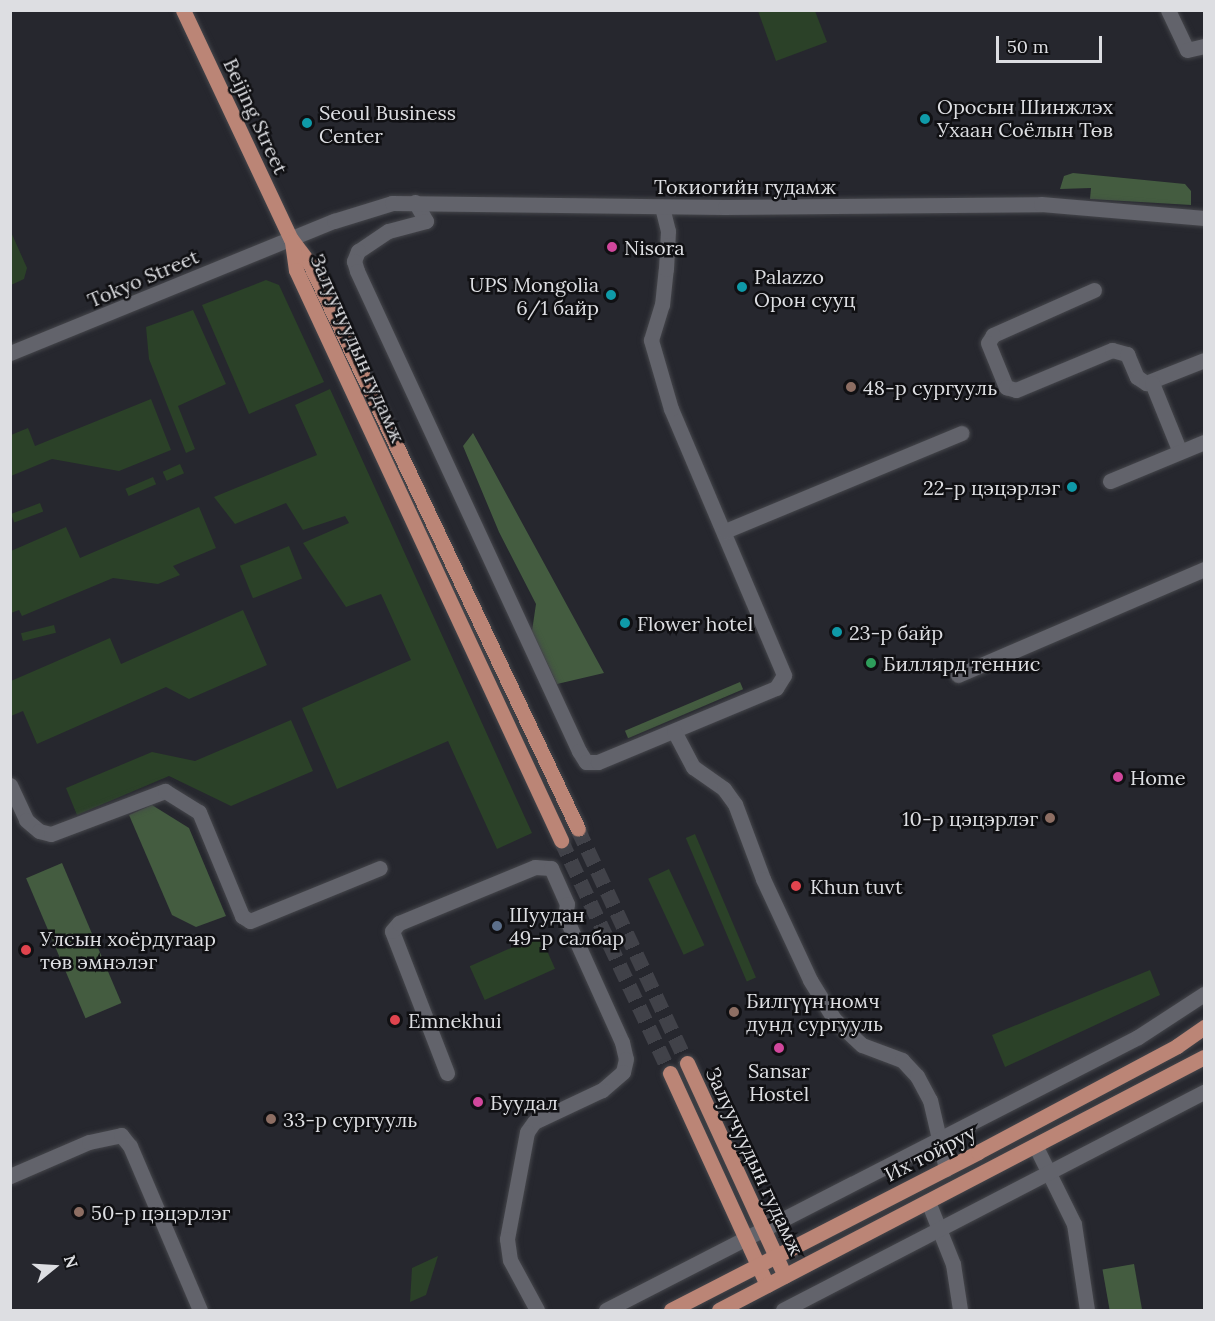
<!DOCTYPE html>
<html>
<head>
<meta charset="utf-8">
<style>
	body { margin:0 }
	#map { position:relative; width:1215px; height:1321px; overflow:hidden; background:#26272e; font-family:Lora,serif }
	div>[style] { position:absolute }
	[style*='--x'] { left:calc(var(--x)*1px); top:calc(var(--y)*1px); width:calc(var(--w)*1px); rotate:calc(var(--a)*1deg) }
	.green>* { inset:0; background:#2b4128; transform-origin:0 0 }
	.forest>* { inset:0; background:#445c40; transform-origin:0 0 }
	.primary-tunnel>* { height:15px; margin-top:-7.5px; transform-origin:0; background:repeating-linear-gradient(90deg,#414249 0 15px,transparent 0 23px) }
	.roads { filter:drop-shadow(0 0 2px #45464b) drop-shadow(0 0 2px #45464b) }
	.street>* { height:15px; margin:-7.5px; padding:0 7.5px; transform-origin:7.5px; border-radius:7.5px; background:#62636b }
	.secondary>* { height:15px; margin:-7.5px; padding:0 7.5px; transform-origin:7.5px; border-radius:7.5px; background:#62636b }
	.primary>* { height:15px; margin:-7.5px; padding:0 7.5px; transform-origin:7.5px; border-radius:7.5px; background:#bb8576 }
	.dots>* { width:16px; height:16px; translate:-50% -50%; box-sizing:border-box; border:3px solid #101013; border-radius:50% }
	span { translate:-50% -50%; white-space:nowrap; text-align:center; line-height:1.15; -webkit-text-stroke:5px #101013; paint-order:stroke }
	.poi-label { font-size:20px; color:#dddee2 }
	.left { translate:0 -50%; text-align:left }
	.right { translate:-100% -50%; text-align:right }
	.street-label { font-size:20px; color:#dddee2 }
	.frame { position:absolute; inset:0; border:12px solid #dddee2; pointer-events:none }
	.north { position:absolute; left:24px; top:1237px; width:60px; height:60px; -webkit-text-stroke:4px #101013; paint-order:stroke; rotate:72deg; font-size:16px; font-weight:700; line-height:24px; text-align:center; color:#dddee2 }
	.north::after { content:''; display:block; margin:auto; width:21px; height:27px; background:#dddee2; clip-path:polygon(50% 0,100% 100%,50% 72%,0 100%) }
	.scale { position:absolute; left:996px; top:36px; width:106px; height:27px; box-sizing:border-box; border:3px solid #dddee2; border-top:0; padding-left:8px; font-size:18px; line-height:21px; white-space:nowrap; color:#dddee2; -webkit-text-stroke:4px #101013; paint-order:stroke }
</style>
</head>
<body>
<div id="map">
	<div class="green">
		<i style="clip-path:polygon(758px 11px,815px 11px,827px 42px,776px 61px)"></i>
		<i style="clip-path:polygon(11px 232px,27px 268px,24px 279px,11px 285px)"></i>
		<i style="clip-path:polygon(266px 280px,279px 285px,324px 382px,249px 414px,202px 305px)"></i>
		<i style="clip-path:polygon(193px 310px,226px 384px,178px 406px,195px 449px,186px 453px,149px 359px,146px 327px)"></i>
		<i style="clip-path:polygon(330px 389px,532px 833px,497px 849px,448px 741px,337px 789px,302px 708px,411px 660px,381px 594px,346px 607px,303px 543px,349px 523px,345px 516px,303px 530px,286px 503px,235px 524px,214px 497px,317px 455px,295px 405px)"></i>
		<i style="clip-path:polygon(151px 399px,171px 450px,119px 471px,52px 459px,11px 476px,11px 435px,28px 428px,35px 446px)"></i>
		<i style="left:180px;top:464px;width:10px;height:19px;rotate:66deg"></i>
		<i style="left:153px;top:477px;width:8px;height:30px;rotate:67deg"></i>
		<i style="left:40px;top:503px;width:9px;height:31px;rotate:69deg"></i>
		<i style="clip-path:polygon(199px 507px,216px 548px,173px 566px,180px 575px,158px 584px,113px 578px,22px 616px,19px 610px,11px 613px,11px 551px,66px 527px,80px 558px)"></i>
		<i style="left:289px;top:546px;width:35px;height:53px;rotate:68deg"></i>
		<i style="clip-path:polygon(243px 610px,267px 665px,189px 699px,166px 687px,37px 744px,23px 711px,11px 716px,11px 681px,110px 638px,121px 664px)"></i>
		<i style="left:54px;top:625px;width:8px;height:34px;rotate:76deg"></i>
		<i style="clip-path:polygon(291px 720px,313px 771px,231px 806px,169px 776px,77px 815px,66px 788px,152px 752px,195px 761px)"></i>
		<i style="left:695px;top:834px;width:156px;height:10px;rotate:67deg"></i>
		<i style="left:669px;top:869px;width:84px;height:23px;rotate:65deg"></i>
		<i style="left:540px;top:935px;width:37px;height:77px;rotate:66deg"></i>
		<i style="clip-path:polygon(1150px 970px,1160px 995px,1005px 1067px,992px 1035px)"></i>
		<i style="clip-path:polygon(438px 1256px,426px 1295px,410px 1302px,412px 1268px)"></i>
	</div>
	<div class="forest">
		<i style="clip-path:polygon(1073px 173px,1185px 184px,1191px 191px,1191px 205px,1090px 199px,1091px 188px,1060px 189px,1064px 176px)"></i>
		<i style="clip-path:polygon(473px 433px,604px 673px,557px 684px,532px 631px,536px 604px,499px 532px,463px 446px)"></i>
		<i style="left:740px;top:682px;width:8px;height:125px;rotate:67deg"></i>
		<i style="clip-path:polygon(152px 805px,189px 828px,226px 916px,196px 927px,172px 915px,129px 815px)"></i>
		<i style="left:62px;top:863px;width:152px;height:39px;rotate:67deg"></i>
		<i style="left:1134px;top:1264px;width:47px;height:32px;rotate:80deg"></i>
	</div>
	<div class="primary-tunnel">
		<i style="--x:578;--y:829;--w:258;--a:65"></i>
		<i style="--x:561;--y:840;--w:257;--a:64.9"></i>
	</div>
	<div class="roads">
		<div class="street">
			<i style="--x:1168;--y:10;--w:44;--a:64.6"></i>
			<i style="--x:1187;--y:50;--w:17;--a:-13"></i>
			<i style="--x:415;--y:202;--w:22;--a:60"></i>
			<i style="--x:426;--y:221;--w:39;--a:165"></i>
			<i style="--x:388;--y:231;--w:36;--a:146"></i>
			<i style="--x:358;--y:251;--w:11;--a:112"></i>
			<i style="--x:354;--y:261;--w:10;--a:73"></i>
			<i style="--x:357;--y:271;--w:529;--a:65.18"></i>
			<i style="--x:579;--y:751;--w:13;--a:58"></i>
			<i style="--x:586;--y:762;--w:12;--a:0"></i>
			<i style="--x:598;--y:762;--w:193;--a:-22.6"></i>
			<i style="--x:776;--y:688;--w:15;--a:-58"></i>
			<i style="--x:784;--y:675;--w:289;--a:-113"></i>
			<i style="--x:671;--y:409;--w:72;--a:-106.2"></i>
			<i style="--x:651;--y:340;--w:37;--a:-73"></i>
			<i style="--x:662;--y:305;--w:36;--a:-84"></i>
			<i style="--x:666;--y:269;--w:38;--a:-87"></i>
			<i style="--x:668;--y:231;--w:25;--a:-104"></i>
			<i style="--x:1094;--y:290;--w:111;--a:156"></i>
			<i style="--x:993;--y:335;--w:9;--a:122"></i>
			<i style="--x:988;--y:343;--w:48;--a:67.8"></i>
			<i style="--x:1006;--y:387;--w:10;--a:17"></i>
			<i style="--x:1016;--y:390;--w:104;--a:-22.6"></i>
			<i style="--x:1112;--y:350;--w:16;--a:15"></i>
			<i style="--x:1127;--y:354;--w:25;--a:67"></i>
			<i style="--x:1137;--y:377;--w:11;--a:34"></i>
			<i style="--x:1146;--y:383;--w:62;--a:-21.6"></i>
			<i style="--x:1152;--y:383;--w:74;--a:67.9"></i>
			<i style="--x:1110;--y:481;--w:102;--a:-22.5"></i>
			<i style="--x:725;--y:531;--w:256;--a:-22.5"></i>
			<i style="--x:958;--y:675;--w:268;--a:-23.3"></i>
			<i style="--x:674;--y:731;--w:41;--a:62.2"></i>
			<i style="--x:693;--y:767;--w:38;--a:35"></i>
			<i style="--x:724;--y:789;--w:19;--a:54"></i>
			<i style="--x:735;--y:804;--w:80;--a:69.5"></i>
			<i style="--x:763;--y:879;--w:111;--a:65"></i>
			<i style="--x:810;--y:980;--w:46;--a:58.4"></i>
			<i style="--x:834;--y:1019;--w:38;--a:43"></i>
			<i style="--x:862;--y:1045;--w:43;--a:20.6"></i>
			<i style="--x:902;--y:1060;--w:22;--a:47"></i>
			<i style="--x:917;--y:1076;--w:27;--a:62"></i>
			<i style="--x:930;--y:1100;--w:71;--a:76.9"></i>
			<i style="--x:10;--y:785;--w:38;--a:65"></i>
			<i style="--x:26;--y:820;--w:17;--a:40"></i>
			<i style="--x:39;--y:831;--w:12;--a:14"></i>
			<i style="--x:51;--y:834;--w:122;--a:-20.7"></i>
			<i style="--x:165;--y:791;--w:40;--a:32"></i>
			<i style="--x:199;--y:812;--w:113;--a:67.5"></i>
			<i style="--x:242;--y:916;--w:9;--a:32"></i>
			<i style="--x:250;--y:921;--w:140;--a:-22.2"></i>
			<i style="--x:447;--y:1073;--w:152;--a:-111.2"></i>
			<i style="--x:392;--y:931;--w:11;--a:-49"></i>
			<i style="--x:399;--y:923;--w:147;--a:-22.4"></i>
			<i style="--x:535;--y:867;--w:16;--a:4"></i>
			<i style="--x:551;--y:868;--w:39;--a:66"></i>
			<i style="--x:567;--y:904;--w:12;--a:99"></i>
			<i style="--x:565;--y:916;--w:138;--a:65.7"></i>
			<i style="--x:622;--y:1042;--w:17;--a:77"></i>
			<i style="--x:626;--y:1059;--w:13;--a:103"></i>
			<i style="--x:623;--y:1072;--w:28;--a:139"></i>
			<i style="--x:602;--y:1090;--w:75;--a:154.8"></i>
			<i style="--x:534;--y:1122;--w:12;--a:125"></i>
			<i style="--x:527;--y:1132;--w:109;--a:100.6"></i>
			<i style="--x:507;--y:1239;--w:21;--a:82"></i>
			<i style="--x:510;--y:1260;--w:57;--a:61.6"></i>
			<i style="--x:1036;--y:1147;--w:86;--a:63.7"></i>
			<i style="--x:1074;--y:1224;--w:87;--a:81.4"></i>
			<i style="--x:10;--y:1176;--w:86;--a:-23.3"></i>
			<i style="--x:89;--y:1142;--w:33;--a:-12"></i>
			<i style="--x:121;--y:1135;--w:14;--a:51"></i>
			<i style="--x:130;--y:1146;--w:178;--a:66.9"></i>
			<i style="--x:929;--y:1204;--w:65;--a:68.2"></i>
			<i style="--x:953;--y:1264;--w:47;--a:81.3"></i>
		</div>
		<div class="secondary">
			<i style="--x:10;--y:353;--w:350;--a:-22.2"></i>
			<i style="--x:334;--y:221;--w:61;--a:-17.2"></i>
			<i style="--x:392;--y:203;--w:333;--a:0.7"></i>
			<i style="--x:725;--y:207;--w:316;--a:-0.5"></i>
			<i style="--x:1041;--y:204;--w:164;--a:4.9"></i>
			<i style="--x:606;--y:1310;--w:598;--a:-27.16"></i>
			<i style="--x:1138;--y:1037;--w:79;--a:-33.1"></i>
			<i style="--x:783;--y:1310;--w:474;--a:-27.4"></i>
		</div>
		<div class="primary">
			<i style="--x:183;--y:10;--w:253;--a:64.8"></i>
			<i style="--x:291;--y:239;--w:31;--a:53"></i>
			<i style="--x:310;--y:264;--w:625;--a:64.62"></i>
			<i style="--x:292;--y:242;--w:28;--a:82"></i>
			<i style="--x:296;--y:270;--w:629;--a:65.07"></i>
			<i style="--x:687;--y:1063;--w:234;--a:65.3"></i>
			<i style="--x:670;--y:1073;--w:233;--a:65.4"></i>
			<i style="--x:671;--y:1310;--w:345;--a:-27.2"></i>
			<i style="--x:978;--y:1152;--w:225;--a:-28"></i>
			<i style="--x:1177;--y:1046;--w:33;--a:-35"></i>
			<i style="--x:719;--y:1310;--w:547;--a:-27.55"></i>
		</div>
	</div>
	<div class="dots">
		<i style="left:925px;top:119px;background:#0f9aa8"></i>
		<i style="left:307px;top:123px;background:#0f9aa8"></i>
		<i style="left:612px;top:247px;background:#d1479c"></i>
		<i style="left:742px;top:287px;background:#0f9aa8"></i>
		<i style="left:611px;top:295px;background:#0f9aa8"></i>
		<i style="left:851px;top:387px;background:#8d6e63"></i>
		<i style="left:1072px;top:487px;background:#0f9aa8"></i>
		<i style="left:625px;top:623px;background:#0f9aa8"></i>
		<i style="left:837px;top:632px;background:#0f9aa8"></i>
		<i style="left:871px;top:663px;background:#2e9e5b"></i>
		<i style="left:1118px;top:777px;background:#d1479c"></i>
		<i style="left:1050px;top:818px;background:#8d6e63"></i>
		<i style="left:796px;top:886px;background:#e0444e"></i>
		<i style="left:497px;top:926px;background:#5c6f8a"></i>
		<i style="left:26px;top:950px;background:#e0444e"></i>
		<i style="left:734px;top:1012px;background:#8d6e63"></i>
		<i style="left:395px;top:1020px;background:#e0444e"></i>
		<i style="left:779px;top:1048px;background:#d1479c"></i>
		<i style="left:478px;top:1102px;background:#d1479c"></i>
		<i style="left:271px;top:1119px;background:#8d6e63"></i>
		<i style="left:79px;top:1212px;background:#8d6e63"></i>
	</div>
	<div class="poi-label">
		<span class="left" style="left:937px;top:118px">Оросын Шинжлэх<br>Ухаан Соёлын Төв</span>
		<span class="left" style="left:319px;top:124px">Seoul Business<br>Center</span>
		<span class="left" style="left:624px;top:247px">Nisora</span>
		<span class="left" style="left:754px;top:288px">Palazzo<br>Орон сууц</span>
		<span class="right" style="left:599px;top:296px">UPS Mongolia<br>6/1 байр</span>
		<span class="left" style="left:863px;top:387px">48-р сургууль</span>
		<span class="right" style="left:1060px;top:487px">22-р цэцэрлэг</span>
		<span class="left" style="left:637px;top:623px">Flower hotel</span>
		<span class="left" style="left:849px;top:632px">23-р байр</span>
		<span class="left" style="left:883px;top:663px">Биллярд теннис</span>
		<span class="left" style="left:1130px;top:777px">Home</span>
		<span class="right" style="left:1038px;top:818px">10-р цэцэрлэг</span>
		<span class="left" style="left:810px;top:886px">Khun tuvt</span>
		<span class="left" style="left:509px;top:926px">Шуудан<br>49-р салбар</span>
		<span class="left" style="left:40px;top:950px">Улсын хоёрдугаар<br>төв эмнэлэг</span>
		<span class="left" style="left:746px;top:1012px">Билгүүн номч<br>дунд сургууль</span>
		<span class="left" style="left:408px;top:1020px">Emnekhui</span>
		<span style="left:779px;top:1082px">Sansar<br>Hostel</span>
		<span class="left" style="left:490px;top:1102px">Буудал</span>
		<span class="left" style="left:283px;top:1119px">33-р сургууль</span>
		<span class="left" style="left:91px;top:1212px">50-р цэцэрлэг</span>
	</div>
	<div class="street-label">
		<span style="left:256px;top:116px;rotate:65deg">Beijing Street</span>
		<span style="left:745px;top:186px">Токиогийн гудамж</span>
		<span style="left:143px;top:278px;rotate:-23deg">Tokyo Street</span>
		<span style="left:358px;top:348px;rotate:66deg">Залуучуудын гудамж</span>
		<span style="left:930px;top:1153px;rotate:-27deg">Их тойруу</span>
		<span style="left:755px;top:1161px;rotate:65deg">Залуучуудын гудамж</span>
	</div>
	<div class="frame"></div>
	<div class="north">N</div>
	<div class="scale">50 m</div>
</div>
</body>
</html>
